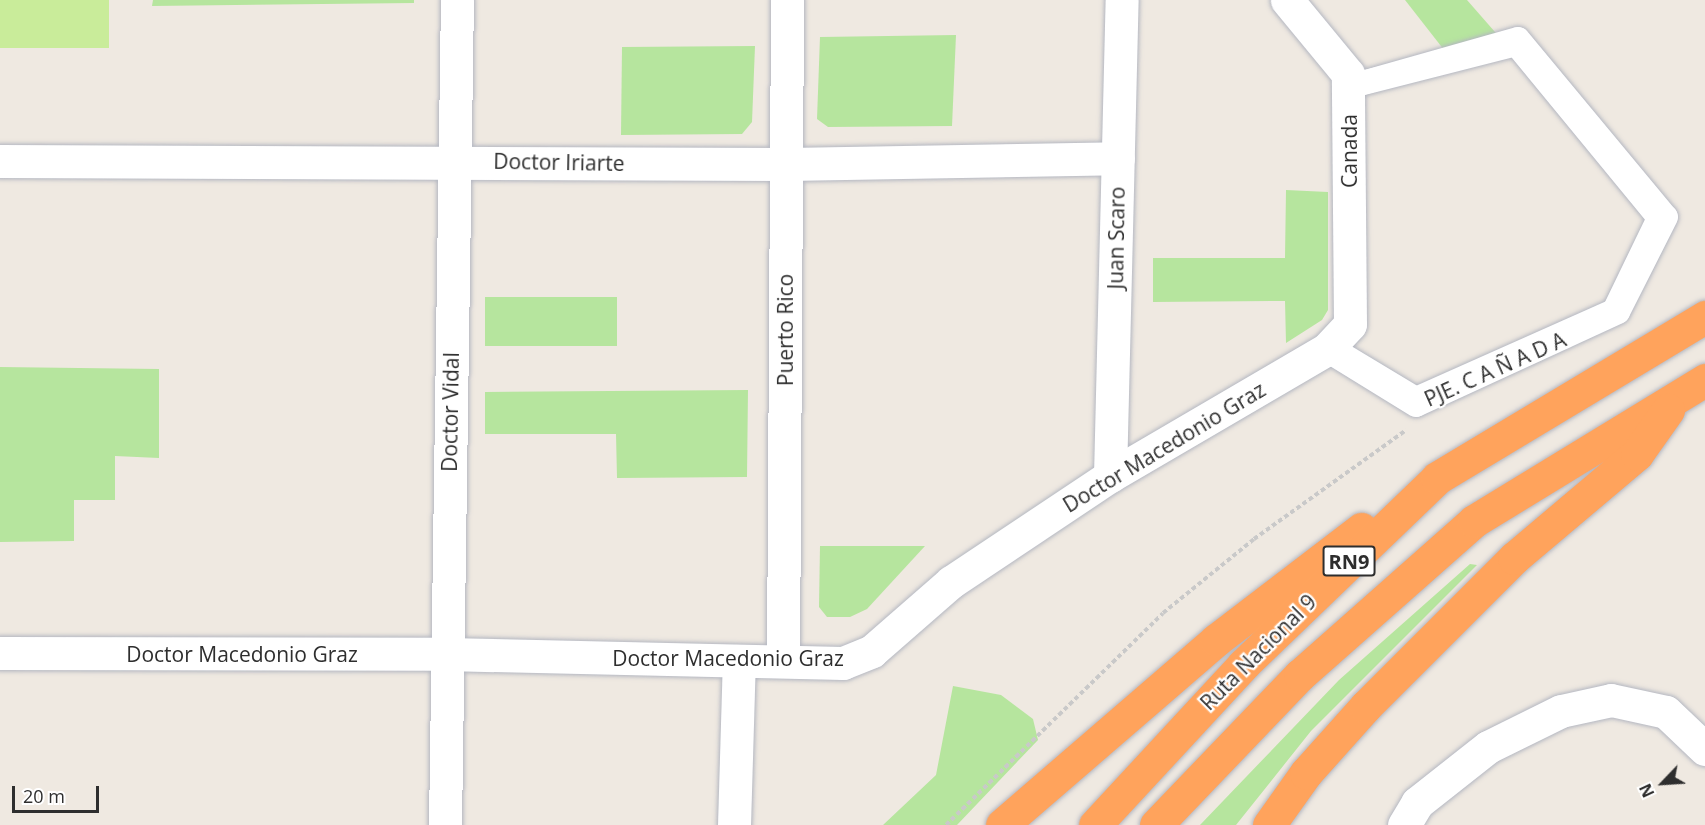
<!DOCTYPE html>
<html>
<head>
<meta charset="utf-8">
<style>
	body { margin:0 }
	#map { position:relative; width:1705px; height:825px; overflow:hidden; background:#efe9e1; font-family:"Open Sans",sans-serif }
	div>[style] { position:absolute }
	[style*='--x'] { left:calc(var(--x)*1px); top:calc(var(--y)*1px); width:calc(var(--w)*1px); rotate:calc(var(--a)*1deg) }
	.green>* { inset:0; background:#b6e59e; transform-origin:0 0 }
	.pitch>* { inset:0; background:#c9ec9a; transform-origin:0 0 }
	.path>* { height:4px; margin-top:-2px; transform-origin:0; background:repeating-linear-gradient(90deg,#c9c9c9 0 4.5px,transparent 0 7.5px) }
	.roads { filter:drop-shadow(0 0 2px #b4b7c1) drop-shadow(0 0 2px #b4b7c1) }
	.pedestrian>* { height:24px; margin:-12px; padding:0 12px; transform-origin:12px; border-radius:12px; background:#fff }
	.minor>* { height:33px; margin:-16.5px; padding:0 16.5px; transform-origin:16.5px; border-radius:16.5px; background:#fff }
	.motorway>* { height:33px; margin:-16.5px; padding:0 16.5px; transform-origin:16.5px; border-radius:16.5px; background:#ffa35c }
	span { translate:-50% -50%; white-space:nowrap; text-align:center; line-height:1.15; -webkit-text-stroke:4.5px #fff; paint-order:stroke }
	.shield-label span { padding:2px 4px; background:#fff; border:2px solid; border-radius:4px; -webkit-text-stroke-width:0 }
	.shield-label { font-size:20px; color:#2e2e2e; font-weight:700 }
	.street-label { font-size:21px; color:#2e2e2e }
	.north { position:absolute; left:1633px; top:753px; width:60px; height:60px; -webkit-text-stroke:4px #fff; paint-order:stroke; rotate:245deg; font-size:16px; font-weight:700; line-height:24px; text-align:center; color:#2e2e2e }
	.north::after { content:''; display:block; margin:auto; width:21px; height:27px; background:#2e2e2e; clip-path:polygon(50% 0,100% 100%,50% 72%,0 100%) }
	.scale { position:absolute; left:12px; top:786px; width:87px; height:27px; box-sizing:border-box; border:3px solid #2e2e2e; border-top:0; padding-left:8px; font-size:18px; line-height:21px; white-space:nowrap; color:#2e2e2e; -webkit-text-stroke:4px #fff; paint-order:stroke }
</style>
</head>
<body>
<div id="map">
	<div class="green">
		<i style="clip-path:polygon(153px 0,414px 0,414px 3px,152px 6px)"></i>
		<i style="clip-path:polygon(1405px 0,1467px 0,1502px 40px,1448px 55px)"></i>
		<i style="clip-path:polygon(956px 35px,952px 126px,828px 127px,817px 119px,820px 37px)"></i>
		<i style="clip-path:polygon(755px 46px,752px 122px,742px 134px,621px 135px,622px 47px)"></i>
		<i style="clip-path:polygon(1286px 190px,1328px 192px,1328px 310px,1322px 320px,1286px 343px,1285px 301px,1153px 302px,1153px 258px,1285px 258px)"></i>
		<i style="left:617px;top:297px;width:49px;height:132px;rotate:90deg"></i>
		<i style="clip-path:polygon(0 367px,159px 369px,159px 458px,115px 456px,115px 500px,74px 500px,74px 541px,0 542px)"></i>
		<i style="clip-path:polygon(748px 390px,747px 477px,617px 478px,616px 434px,485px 434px,485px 392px)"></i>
		<i style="clip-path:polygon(820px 546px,925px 546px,867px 609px,850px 617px,827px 617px,819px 607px)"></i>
		<i style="clip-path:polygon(1470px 564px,1477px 565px,1311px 731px,1236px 825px,1200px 825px,1339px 680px)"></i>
		<i style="clip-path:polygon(953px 686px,1001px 695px,1033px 719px,1038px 740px,957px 825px,883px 825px,936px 775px)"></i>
	</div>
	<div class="pitch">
		<i style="left:0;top:0;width:109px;height:48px"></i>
	</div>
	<div class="path">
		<i style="--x:946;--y:825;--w:303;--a:-44.3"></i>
		<i style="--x:1163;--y:613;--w:117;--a:-39.1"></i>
		<i style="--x:1254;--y:539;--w:187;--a:-35.6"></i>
	</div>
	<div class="roads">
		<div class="pedestrian">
			<i style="--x:1518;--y:39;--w:231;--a:50.3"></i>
			<i style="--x:1666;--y:217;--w:106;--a:116.8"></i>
			<i style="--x:1618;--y:312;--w:222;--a:155.3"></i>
			<i style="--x:1416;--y:405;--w:101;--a:-148.4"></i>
			<i style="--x:1330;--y:352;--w:4;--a:-45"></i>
			<i style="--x:1333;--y:349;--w:97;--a:31.1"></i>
			<i style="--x:1416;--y:399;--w:217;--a:-24"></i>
			<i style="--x:1614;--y:311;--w:103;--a:-64.2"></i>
			<i style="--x:1659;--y:218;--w:225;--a:-129.4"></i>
			<i style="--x:1516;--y:44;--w:166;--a:165.7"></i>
			<i style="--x:1355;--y:85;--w:169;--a:-15.8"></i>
		</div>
		<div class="minor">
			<i style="--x:0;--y:161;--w:787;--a:0.22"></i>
			<i style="--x:787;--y:164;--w:331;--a:-1"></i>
			<i style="--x:1110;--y:476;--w:476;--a:-88.6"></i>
			<i style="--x:0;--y:653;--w:445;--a:0.1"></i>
			<i style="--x:445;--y:654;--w:398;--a:1.3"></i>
			<i style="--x:843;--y:663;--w:31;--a:-22"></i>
			<i style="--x:872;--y:651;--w:105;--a:-41.1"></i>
			<i style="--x:951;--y:582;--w:191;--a:-33.7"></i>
			<i style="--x:1110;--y:476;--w:250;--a:-30.3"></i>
			<i style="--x:1326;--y:350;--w:35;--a:-47"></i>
			<i style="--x:1350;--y:324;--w:250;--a:-90.5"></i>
			<i style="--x:1348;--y:74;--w:96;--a:-129.5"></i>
			<i style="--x:783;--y:661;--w:661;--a:-89.65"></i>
			<i style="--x:445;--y:825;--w:825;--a:-89.17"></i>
			<i style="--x:734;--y:825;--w:164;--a:-88.3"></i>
			<i style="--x:1404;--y:825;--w:26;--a:-59"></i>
			<i style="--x:1417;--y:803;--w:90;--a:-38.3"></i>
			<i style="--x:1488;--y:747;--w:81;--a:-26.3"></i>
			<i style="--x:1561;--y:711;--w:51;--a:-12.4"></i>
			<i style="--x:1611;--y:700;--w:56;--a:12.3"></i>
			<i style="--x:1666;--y:712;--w:54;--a:43.5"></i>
		</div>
		<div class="motorway">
			<i style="--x:1002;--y:825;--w:283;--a:-40.8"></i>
			<i style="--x:1216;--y:640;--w:183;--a:-37.4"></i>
			<i style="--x:1095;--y:825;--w:218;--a:-47.2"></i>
			<i style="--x:1243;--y:665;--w:269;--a:-43.9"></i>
			<i style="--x:1437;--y:478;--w:313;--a:-31"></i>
			<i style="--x:1156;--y:825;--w:208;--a:-46.2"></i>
			<i style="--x:1300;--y:675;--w:232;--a:-41.5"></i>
			<i style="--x:1474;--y:521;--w:271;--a:-31.4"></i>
			<i style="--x:1269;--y:825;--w:64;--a:-54.6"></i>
			<i style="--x:1306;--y:773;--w:90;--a:-48.2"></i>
			<i style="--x:1366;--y:706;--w:209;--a:-45"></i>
			<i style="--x:1514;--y:558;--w:161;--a:-40.2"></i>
			<i style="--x:1637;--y:454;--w:54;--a:-54.8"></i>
		</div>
	</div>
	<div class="shield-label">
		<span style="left:1349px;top:561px">RN9</span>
	</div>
	<div class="street-label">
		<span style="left:1349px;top:151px;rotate:-90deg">Canada</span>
		<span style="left:559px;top:162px;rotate:1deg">Doctor Iriarte</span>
		<span style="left:1116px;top:238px;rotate:-89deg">Juan Scaro</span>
		<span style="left:785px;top:330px;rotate:-90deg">Puerto Rico</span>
		<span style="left:1495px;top:369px;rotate:-24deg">PJE. C A Ñ A D A</span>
		<span style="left:450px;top:412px;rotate:-89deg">Doctor Vidal</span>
		<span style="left:1164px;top:447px;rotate:-31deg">Doctor Macedonio Graz</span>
		<span style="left:1258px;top:652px;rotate:-45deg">Ruta Nacional 9</span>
		<span style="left:242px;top:654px">Doctor Macedonio Graz</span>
		<span style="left:728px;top:658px">Doctor Macedonio Graz</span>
	</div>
	<div class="north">N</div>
	<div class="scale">20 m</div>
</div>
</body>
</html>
